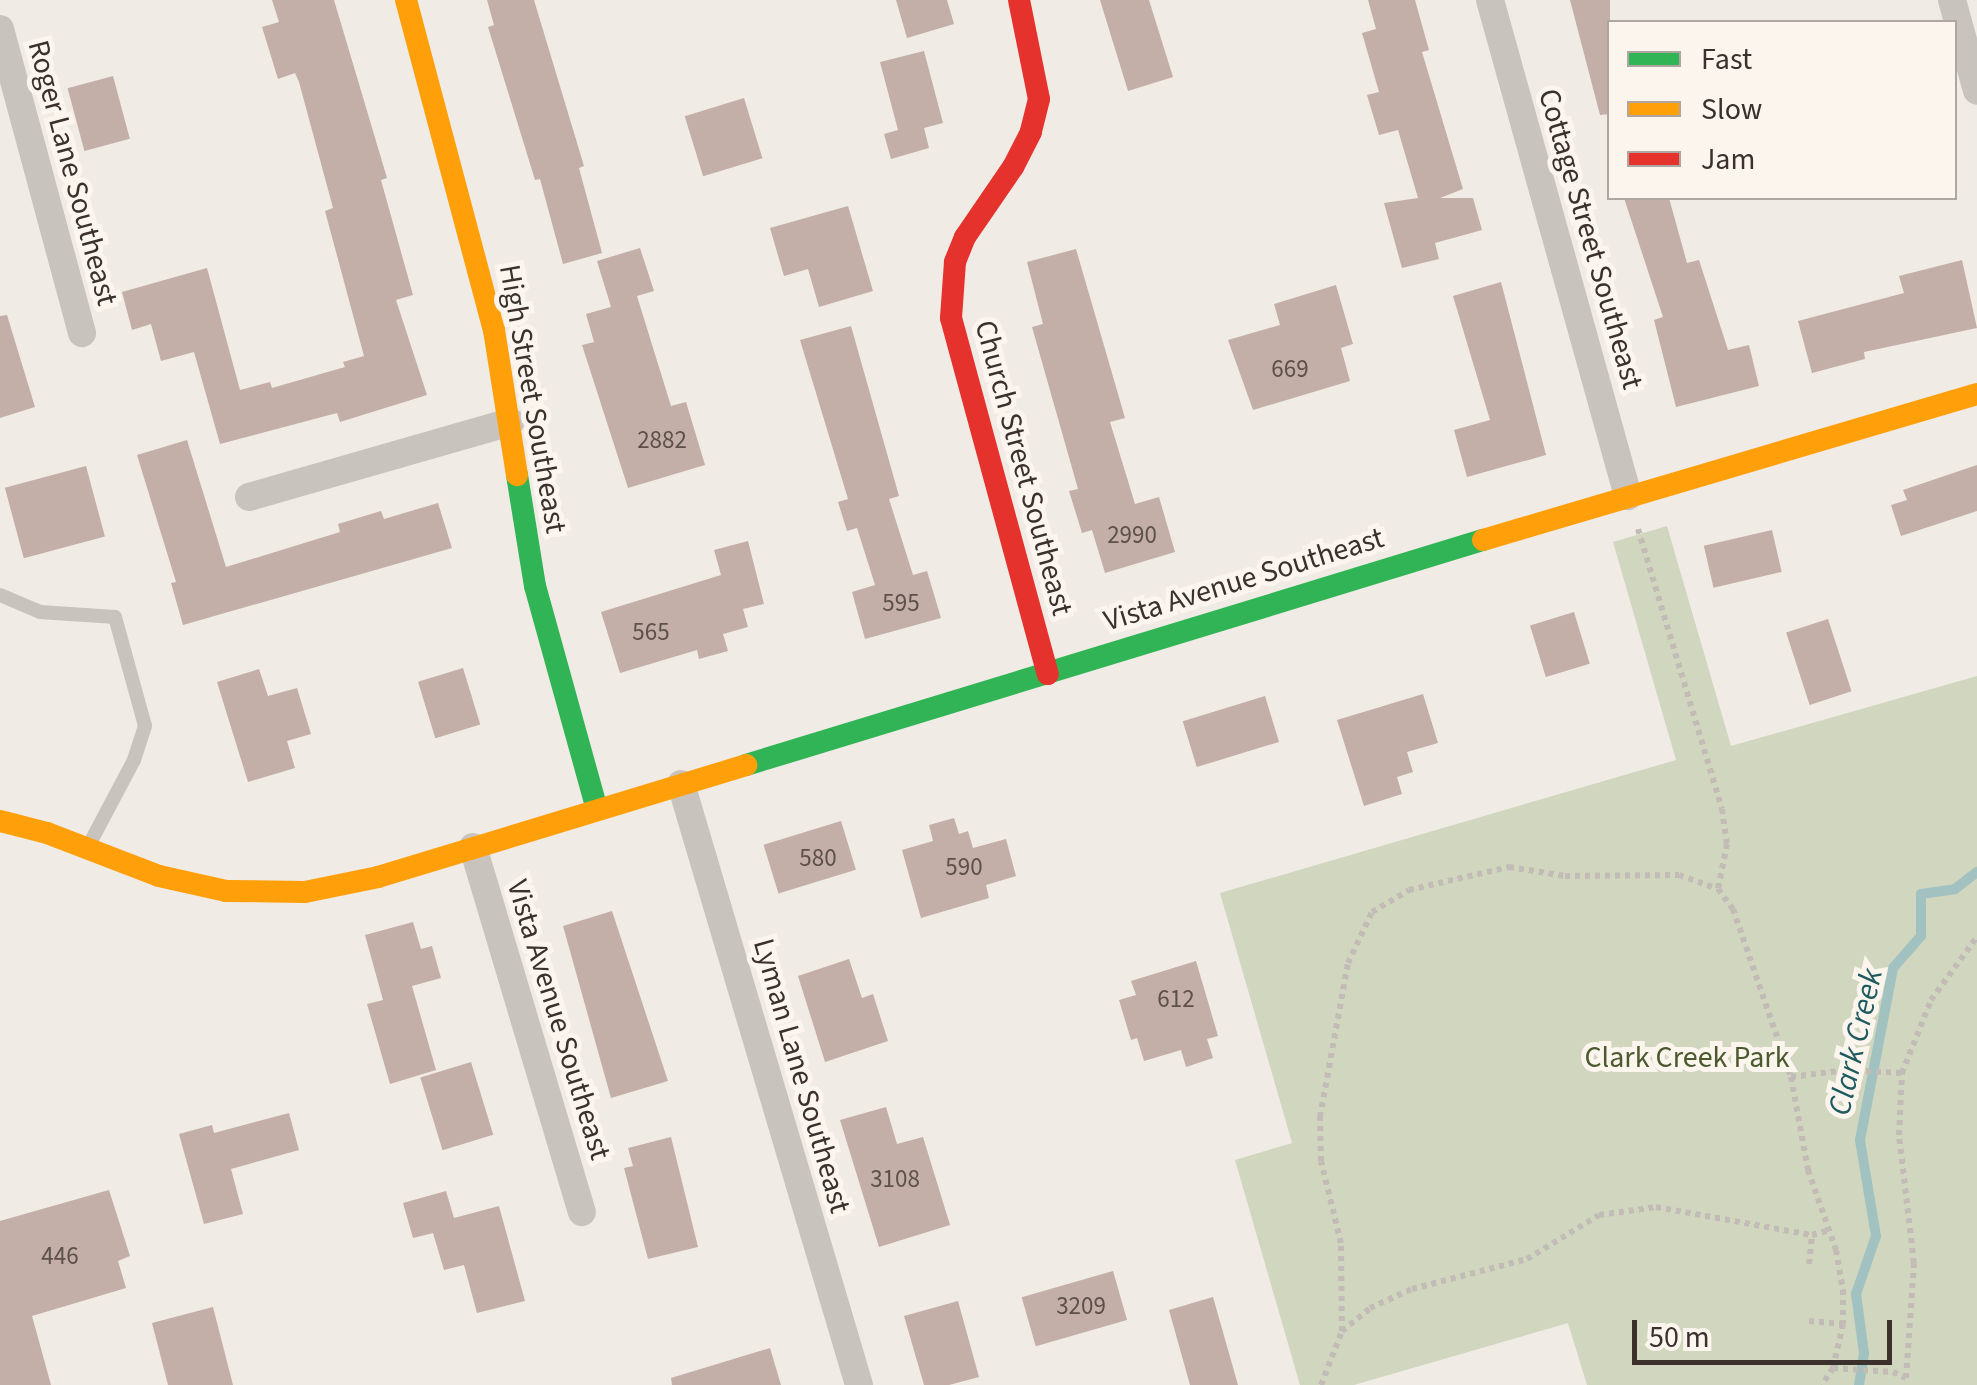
<!DOCTYPE html>
<html>
<head>
<meta charset="utf-8">
<style>
	body { margin:0 }
	#map { position:relative; width:1977px; height:1385px; overflow:hidden; background:#f0ebe5; font-family:"Source Sans 3",sans-serif }
	div>[style] { position:absolute }
	[style*='--x'] { left:calc(var(--x)*1px); top:calc(var(--y)*1px); width:calc(var(--w)*1px); rotate:calc(var(--a)*1deg) }
	.green>* { inset:0; background:#d1d6bf }
	.stream>* { height:10px; margin:-5px; padding:0 5px; transform-origin:5px; border-radius:5px; background:#a1c2c1 }
	.building>* { inset:0; background:#c3afa7; transform-origin:0 0 }
	.path>* { height:6px; margin-top:-3px; transform-origin:0; background:repeating-linear-gradient(90deg,#c2bbb6 0 5px,transparent 0 10px) }
	.lane>* { height:14px; margin:-7px; padding:0 7px; transform-origin:7px; border-radius:7px; background:#c9c3be }
	.street>* { height:28px; margin:-14px; padding:0 14px; transform-origin:14px; border-radius:14px; background:#c9c3be }
	.fast>* { height:22px; margin:-11px; padding:0 11px; transform-origin:11px; border-radius:11px; background:#30b455 }
	.slow>* { height:22px; margin:-11px; padding:0 11px; transform-origin:11px; border-radius:11px; background:#ff9f0a }
	.jam>* { height:22px; margin:-11px; padding:0 11px; transform-origin:11px; border-radius:11px; background:#e5322d }
	span { translate:-50% -50%; white-space:nowrap; text-align:center; line-height:1.15; -webkit-text-stroke:10px #fbf5ee; paint-order:stroke }
	.number-label { font-size:25px; color:#5d504a }
	.number-label span { -webkit-text-stroke-width:0 }
	.street-label { font-size:30px; color:#3b302b }
	.park-label { font-size:30px; color:#4a5a2e }
	.water-label { font-size:32px; color:#1f5a5e; font-style:italic }
	.legend { position:absolute; left:1607px; top:20px; width:350px; height:180px; box-sizing:border-box; background:#fbf5ee; border:2px solid #aea6a0; margin:0; padding:12px 18px; list-style:none; font-size:30px; color:#3b302b }
	.legend li { display:flex; align-items:center; gap:20px; height:50px }
	.legend b { width:50px; border:2px solid #aea6a0 }
	.scale { position:absolute; left:1632px; top:1320px; width:260px; height:45px; box-sizing:border-box; border:5px solid #3b302b; border-top:0; padding-left:12px; font-size:30px; line-height:35px; white-space:nowrap; color:#3b302b; -webkit-text-stroke:8px #fbf5ee; paint-order:stroke }
</style>
</head>
<body>
<div id="map">
	<div class="green">
		<i style="clip-path:polygon(1667px 526px,1731px 746px,1977px 676px,1977px 1385px,1587px 1385px,1568px 1323px,1354px 1385px,1300px 1385px,1235px 1160px,1292px 1143px,1220px 893px,1676px 760px,1613px 542px)"></i>
	</div>
	<div class="stream">
		<i style="--x:1859;--y:1385;--w:32;--a:-81"></i>
		<i style="--x:1864;--y:1353;--w:60;--a:-97.7"></i>
		<i style="--x:1856;--y:1294;--w:61;--a:-71"></i>
		<i style="--x:1876;--y:1236;--w:97;--a:-99.5"></i>
		<i style="--x:1860;--y:1140;--w:175;--a:-79.1"></i>
		<i style="--x:1893;--y:968;--w:43;--a:-48.8"></i>
		<i style="--x:1921;--y:936;--w:42;--a:-90"></i>
		<i style="--x:1921;--y:894;--w:34;--a:-8"></i>
		<i style="--x:1955;--y:889;--w:28;--a:-38"></i>
	</div>
	<div class="building">
		<i style="clip-path:polygon(272px 0,334px 0,387px 178px,381px 180px,413px 295px,396px 300px,427px 395px,340px 422px,337px 413px,220px 444px,194px 352px,161px 361px,151px 324px,132px 330px,122px 292px,207px 268px,240px 390px,270px 382px,272px 388px,345px 367px,343px 362px,364px 356px,325px 211px,333px 208px,299px 82px,295px 73px,278px 79px,262px 27px,279px 22px)"></i>
		<i style="clip-path:polygon(487px 0,534px 0,584px 166px,579px 168px,602px 253px,563px 264px,540px 179px,535px 180px,488px 27px,494px 25px)"></i>
		<i style="clip-path:polygon(896px 0,947px 0,954px 24px,907px 38px)"></i>
		<i style="clip-path:polygon(1100px 0,1149px 0,1173px 77px,1128px 91px)"></i>
		<i style="clip-path:polygon(1368px 0,1415px 0,1429px 50px,1422px 52px,1463px 189px,1440px 198px,1473px 198px,1482px 230px,1435px 243px,1439px 259px,1402px 268px,1384px 203px,1418px 198px,1398px 130px,1379px 135px,1367px 95px,1379px 92px,1362px 33px,1376px 29px)"></i>
		<i style="clip-path:polygon(1570px 0,1610px 0,1610px 114px,1600px 115px)"></i>
		<i style="clip-path:polygon(924px 51px,943px 123px,924px 128px,929px 148px,891px 159px,884px 134px,898px 130px,880px 62px)"></i>
		<i style="left:113px;top:76px;width:65px;height:47px;rotate:75deg"></i>
		<i style="left:744px;top:98px;width:63px;height:62px;rotate:73deg"></i>
		<i style="clip-path:polygon(1624px 198px,1669px 198px,1687px 263px,1699px 260px,1728px 350px,1749px 345px,1759px 386px,1676px 407px,1654px 320px,1663px 317px)"></i>
		<i style="clip-path:polygon(848px 206px,873px 291px,819px 307px,808px 269px,784px 276px,770px 228px)"></i>
		<i style="clip-path:polygon(640px 248px,654px 291px,637px 296px,671px 406px,686px 402px,705px 465px,628px 488px,582px 345px,594px 342px,586px 314px,611px 307px,597px 261px)"></i>
		<i style="clip-path:polygon(1076px 249px,1125px 418px,1110px 422px,1135px 504px,1159px 497px,1175px 552px,1105px 573px,1092px 530px,1082px 533px,1069px 491px,1078px 489px,1032px 327px,1043px 324px,1027px 262px)"></i>
		<i style="clip-path:polygon(1962px 260px,1977px 328px,1864px 352px,1865px 359px,1812px 373px,1798px 321px,1904px 293px,1899px 276px)"></i>
		<i style="clip-path:polygon(1501px 282px,1546px 455px,1467px 477px,1454px 430px,1490px 420px,1453px 296px)"></i>
		<i style="clip-path:polygon(1336px 285px,1353px 344px,1341px 348px,1350px 381px,1253px 410px,1228px 340px,1280px 325px,1274px 304px)"></i>
		<i style="clip-path:polygon(7px 315px,35px 407px,0 418px,0 316px)"></i>
		<i style="clip-path:polygon(851px 326px,899px 496px,889px 499px,913px 575px,927px 571px,941px 618px,865px 639px,852px 592px,875px 585px,857px 528px,847px 531px,838px 502px,848px 499px,800px 340px)"></i>
		<i style="clip-path:polygon(187px 440px,226px 567px,340px 532px,338px 524px,381px 511px,384px 519px,438px 503px,452px 548px,183px 625px,171px 583px,176px 582px,137px 455px)"></i>
		<i style="clip-path:polygon(1977px 465px,1977px 511px,1901px 536px,1891px 505px,1907px 500px,1903px 490px)"></i>
		<i style="left:86px;top:466px;width:73px;height:84px;rotate:75deg"></i>
		<i style="left:1772px;top:530px;width:43px;height:70px;rotate:77deg"></i>
		<i style="clip-path:polygon(748px 541px,764px 604px,743px 609px,748px 627px,723px 634px,728px 651px,699px 659px,697px 650px,620px 673px,601px 612px,721px 575px,714px 550px)"></i>
		<i style="left:1574px;top:612px;width:54px;height:46px;rotate:73deg"></i>
		<i style="left:1828px;top:619px;width:76px;height:44px;rotate:72deg"></i>
		<i style="left:463px;top:668px;width:59px;height:47px;rotate:73deg"></i>
		<i style="clip-path:polygon(259px 669px,268px 696px,297px 688px,311px 734px,287px 741px,295px 768px,248px 782px,217px 682px)"></i>
		<i style="clip-path:polygon(1423px 694px,1438px 743px,1407px 752px,1413px 772px,1397px 777px,1402px 794px,1364px 806px,1337px 720px)"></i>
		<i style="left:1265px;top:696px;width:48px;height:86px;rotate:73deg"></i>
		<i style="clip-path:polygon(954px 818px,959px 834px,968px 831px,973px 848px,1006px 839px,1016px 876px,986px 885px,989px 898px,921px 918px,902px 850px,933px 841px,929px 825px)"></i>
		<i style="left:841px;top:821px;width:51px;height:81px;rotate:73deg"></i>
		<i style="clip-path:polygon(612px 911px,668px 1081px,611px 1098px,563px 926px)"></i>
		<i style="clip-path:polygon(413px 922px,421px 949px,432px 946px,441px 978px,412px 986px,436px 1070px,390px 1084px,367px 1004px,383px 1000px,365px 935px)"></i>
		<i style="clip-path:polygon(849px 959px,862px 998px,873px 994px,888px 1041px,825px 1062px,798px 976px)"></i>
		<i style="clip-path:polygon(1196px 961px,1218px 1036px,1207px 1039px,1213px 1058px,1186px 1067px,1181px 1050px,1144px 1061px,1137px 1038px,1131px 1040px,1119px 1000px,1136px 995px,1131px 981px)"></i>
		<i style="left:471px;top:1062px;width:76px;height:53px;rotate:73deg"></i>
		<i style="clip-path:polygon(886px 1107px,897px 1144px,923px 1137px,950px 1225px,879px 1247px,840px 1120px)"></i>
		<i style="clip-path:polygon(289px 1113px,299px 1150px,231px 1169px,243px 1214px,204px 1224px,179px 1134px,212px 1125px,214px 1133px)"></i>
		<i style="clip-path:polygon(671px 1137px,698px 1247px,648px 1259px,624px 1168px,633px 1166px,628px 1148px)"></i>
		<i style="clip-path:polygon(109px 1190px,130px 1256px,118px 1261px,126px 1288px,32px 1316px,51px 1385px,0 1385px,0 1221px)"></i>
		<i style="clip-path:polygon(446px 1191px,454px 1218px,499px 1206px,525px 1301px,477px 1313px,464px 1265px,444px 1270px,433px 1233px,413px 1238px,403px 1203px)"></i>
		<i style="left:1113px;top:1271px;width:51px;height:95px;rotate:74deg"></i>
		<i style="clip-path:polygon(1213px 1297px,1238px 1385px,1190px 1385px,1169px 1310px)"></i>
		<i style="clip-path:polygon(958px 1301px,979px 1377px,949px 1385px,924px 1385px,904px 1316px)"></i>
		<i style="clip-path:polygon(213px 1307px,233px 1385px,168px 1385px,152px 1323px)"></i>
		<i style="clip-path:polygon(770px 1348px,781px 1385px,672px 1385px,671px 1378px)"></i>
	</div>
	<div class="path">
		<i style="--x:1638;--y:529;--w:292;--a:73.3"></i>
		<i style="--x:1722;--y:809;--w:35;--a:82"></i>
		<i style="--x:1727;--y:844;--w:46;--a:101.3"></i>
		<i style="--x:1791;--y:1077;--w:55;--a:-7.3"></i>
		<i style="--x:1846;--y:1070;--w:56;--a:3.1"></i>
		<i style="--x:1809;--y:1264;--w:29;--a:-84"></i>
		<i style="--x:1809;--y:1321;--w:34;--a:5"></i>
		<i style="--x:1342;--y:1331;--w:88;--a:-90.7"></i>
		<i style="--x:1341;--y:1243;--w:84;--a:-103.7"></i>
		<i style="--x:1321;--y:1161;--w:44;--a:-91.3"></i>
		<i style="--x:1320;--y:1117;--w:157;--a:-79.7"></i>
		<i style="--x:1348;--y:963;--w:56;--a:-64.8"></i>
		<i style="--x:1372;--y:912;--w:43;--a:-30.7"></i>
		<i style="--x:1409;--y:890;--w:103;--a:-13"></i>
		<i style="--x:1509;--y:867;--w:57;--a:9.1"></i>
		<i style="--x:1565;--y:876;--w:114;--a:-0.5"></i>
		<i style="--x:1679;--y:875;--w:41;--a:19.7"></i>
		<i style="--x:1718;--y:889;--w:25;--a:53"></i>
		<i style="--x:1733;--y:909;--w:178;--a:71"></i>
		<i style="--x:1791;--y:1077;--w:95;--a:79.6"></i>
		<i style="--x:1808;--y:1170;--w:85;--a:70.7"></i>
		<i style="--x:1836;--y:1250;--w:41;--a:80.1"></i>
		<i style="--x:1843;--y:1290;--w:34;--a:90"></i>
		<i style="--x:1843;--y:1324;--w:45;--a:102.8"></i>
		<i style="--x:1833;--y:1368;--w:20;--a:123"></i>
		<i style="--x:1833;--y:1368;--w:60;--a:3.8"></i>
		<i style="--x:1893;--y:1372;--w:14;--a:25"></i>
		<i style="--x:1906;--y:1378;--w:115;--a:-86"></i>
		<i style="--x:1914;--y:1263;--w:129;--a:-96.7"></i>
		<i style="--x:1899;--y:1135;--w:62;--a:-87.2"></i>
		<i style="--x:1902;--y:1073;--w:79;--a:-68.3"></i>
		<i style="--x:1931;--y:1000;--w:78;--a:-53.9"></i>
		<i style="--x:1321;--y:1385;--w:58;--a:-68.7"></i>
		<i style="--x:1342;--y:1331;--w:36;--a:-39"></i>
		<i style="--x:1370;--y:1308;--w:46;--a:-24.3"></i>
		<i style="--x:1412;--y:1289;--w:119;--a:-14.6"></i>
		<i style="--x:1527;--y:1259;--w:84;--a:-31.4"></i>
		<i style="--x:1599;--y:1215;--w:58;--a:-8"></i>
		<i style="--x:1656;--y:1207;--w:158;--a:10.2"></i>
		<i style="--x:1812;--y:1235;--w:19;--a:-16"></i>
	</div>
	<div class="lane">
		<i style="--x:0;--y:595;--w:43;--a:23"></i>
		<i style="--x:40;--y:612;--w:75;--a:3.8"></i>
		<i style="--x:115;--y:617;--w:113;--a:74.6"></i>
		<i style="--x:145;--y:726;--w:36;--a:108"></i>
		<i style="--x:134;--y:760;--w:94;--a:117.9"></i>
	</div>
	<div class="street">
		<i style="--x:1490;--y:0;--w:515;--a:74.45"></i>
		<i style="--x:1952;--y:0;--w:94;--a:74.6"></i>
		<i style="--x:0;--y:29;--w:315;--a:74.9"></i>
		<i style="--x:249;--y:497;--w:272;--a:-16"></i>
		<i style="--x:681;--y:784;--w:627;--a:73.5"></i>
		<i style="--x:473;--y:847;--w:381;--a:73.4"></i>
	</div>
	<div class="fast">
		<i style="--x:517;--y:475;--w:112;--a:80.8"></i>
		<i style="--x:535;--y:586;--w:232;--a:74.5"></i>
		<i style="--x:746;--y:765;--w:771;--a:-16.98"></i>
	</div>
	<div class="slow">
		<i style="--x:406;--y:0;--w:342;--a:75.1"></i>
		<i style="--x:494;--y:330;--w:147;--a:81"></i>
		<i style="--x:1483;--y:540;--w:515;--a:-16.46"></i>
		<i style="--x:0;--y:821;--w:49;--a:14.3"></i>
		<i style="--x:47;--y:833;--w:120;--a:21"></i>
		<i style="--x:159;--y:876;--w:69;--a:12.6"></i>
		<i style="--x:226;--y:891;--w:79;--a:0.7"></i>
		<i style="--x:305;--y:892;--w:75;--a:-11.6"></i>
		<i style="--x:378;--y:877;--w:385;--a:-16.9"></i>
	</div>
	<div class="jam">
		<i style="--x:1019;--y:0;--w:101;--a:78.6"></i>
		<i style="--x:1039;--y:99;--w:34;--a:104"></i>
		<i style="--x:1031;--y:132;--w:39;--a:117"></i>
		<i style="--x:1013;--y:167;--w:85;--a:124.4"></i>
		<i style="--x:965;--y:237;--w:27;--a:112"></i>
		<i style="--x:955;--y:262;--w:56;--a:94.1"></i>
		<i style="--x:951;--y:318;--w:369;--a:74.8"></i>
	</div>
	<div class="number-label">
		<span style="left:1290px;top:369px">669</span>
		<span style="left:662px;top:440px">2882</span>
		<span style="left:1132px;top:535px">2990</span>
		<span style="left:901px;top:603px">595</span>
		<span style="left:651px;top:632px">565</span>
		<span style="left:818px;top:858px">580</span>
		<span style="left:964px;top:867px">590</span>
		<span style="left:1176px;top:999px">612</span>
		<span style="left:895px;top:1179px">3108</span>
		<span style="left:60px;top:1256px">446</span>
		<span style="left:1081px;top:1306px">3209</span>
	</div>
	<div class="street-label">
		<span style="left:72px;top:173px;rotate:75deg">Roger Lane Southeast</span>
		<span style="left:1590px;top:239px;rotate:74deg">Cottage Street Southeast</span>
		<span style="left:532px;top:399px;rotate:80deg">High Street Southeast</span>
		<span style="left:1023px;top:468px;rotate:75deg">Church Street Southeast</span>
		<span style="left:1244px;top:580px;rotate:-17deg">Vista Avenue Southeast</span>
		<span style="left:558px;top:1020px;rotate:73deg">Vista Avenue Southeast</span>
		<span style="left:801px;top:1076px;rotate:74deg">Lyman Lane Southeast</span>
	</div>
	<div class="park-label">
		<span style="left:1687px;top:1058px">Clark Creek Park</span>
	</div>
	<div class="water-label">
		<span style="left:1856px;top:1042px;rotate:-77deg">Clark Creek</span>
	</div>
	<ul class="legend">
	<li><b style="height:12px;background:#30b455"></b>Fast</li>
	<li><b style="height:12px;background:#ff9f0a"></b>Slow</li>
	<li><b style="height:12px;background:#e5322d"></b>Jam</li>
	</ul>
	<div class="scale">50 m</div>
</div>
</body>
</html>
